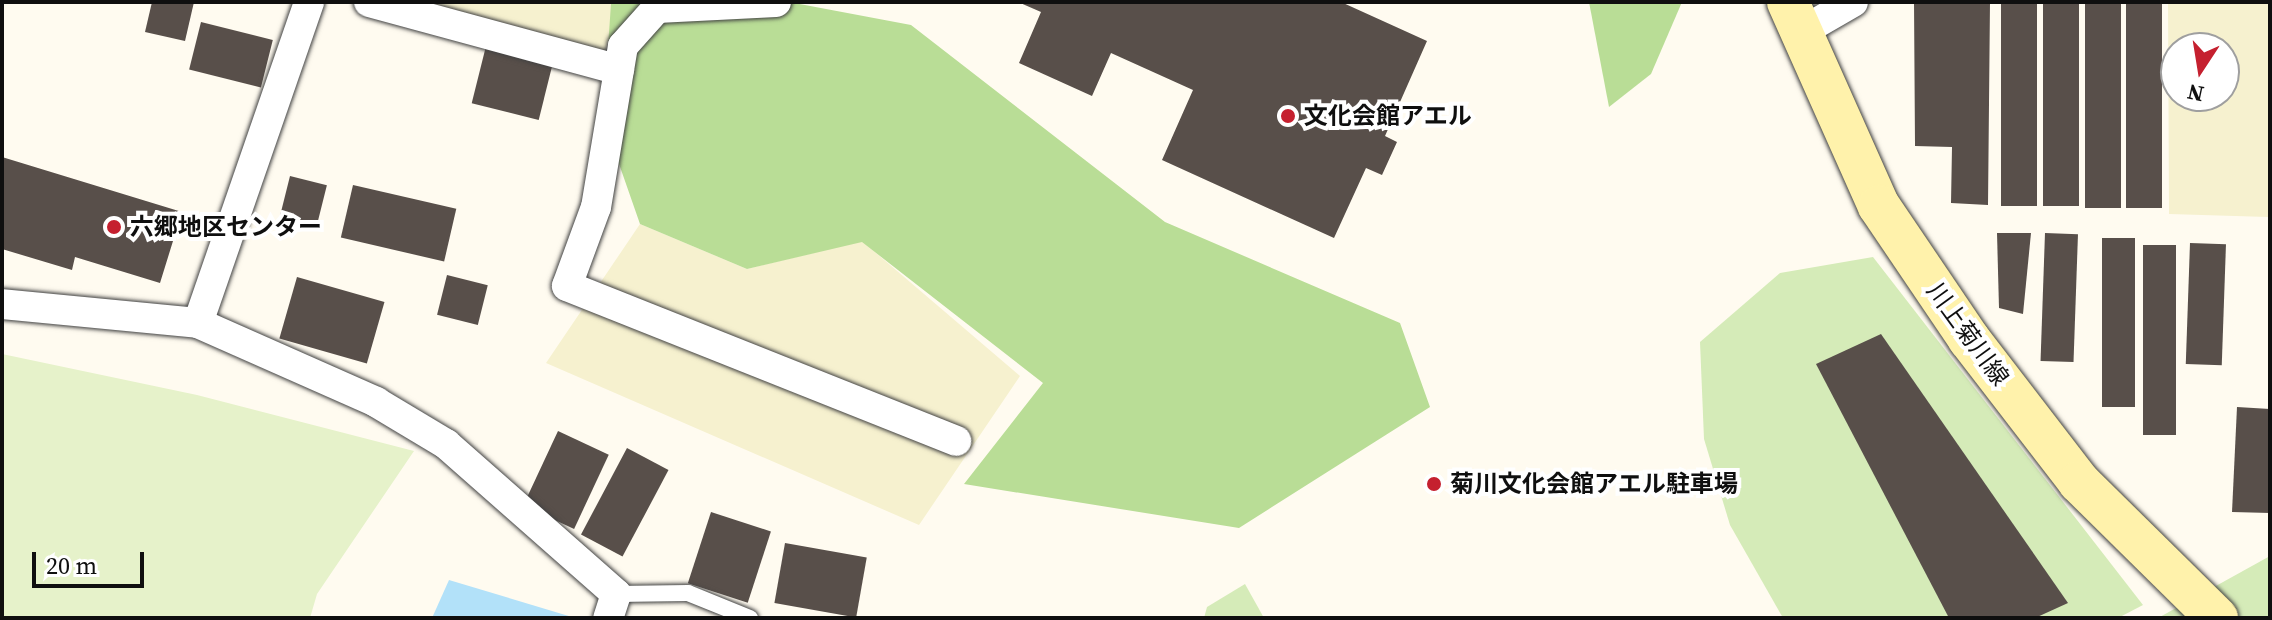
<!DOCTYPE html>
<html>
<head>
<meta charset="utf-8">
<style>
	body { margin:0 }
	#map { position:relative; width:2272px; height:620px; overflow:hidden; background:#fffbf0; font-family:"Source Serif 4","Noto Sans JP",serif }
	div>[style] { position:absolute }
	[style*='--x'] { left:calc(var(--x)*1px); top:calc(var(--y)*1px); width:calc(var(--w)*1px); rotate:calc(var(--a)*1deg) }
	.farmland>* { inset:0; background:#f6f1cf }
	.green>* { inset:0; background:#d5ebb8 }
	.forest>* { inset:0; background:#b9dd96 }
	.pitch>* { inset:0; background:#e6f2ca }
	.water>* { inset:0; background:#b2e1f9 }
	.building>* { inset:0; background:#584f4a; transform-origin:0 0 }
	.roads { filter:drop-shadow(0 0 2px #424242) drop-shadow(0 0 2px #424242) }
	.lane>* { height:16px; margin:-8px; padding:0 8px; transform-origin:8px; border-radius:8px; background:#fff }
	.street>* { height:30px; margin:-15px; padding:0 15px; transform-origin:15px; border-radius:15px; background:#fff }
	.secondary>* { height:42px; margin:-21px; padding:0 21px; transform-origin:21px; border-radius:21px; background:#fff2ab }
	.dots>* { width:22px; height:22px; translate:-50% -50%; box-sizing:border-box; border:4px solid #fff; border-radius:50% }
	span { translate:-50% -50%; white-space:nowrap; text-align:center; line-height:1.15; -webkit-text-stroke:8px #fff; paint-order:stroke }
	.poi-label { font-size:24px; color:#0f0f0f; font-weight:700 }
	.left { translate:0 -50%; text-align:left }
	.street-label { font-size:24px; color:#0f0f0f }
	.frame { position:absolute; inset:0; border:4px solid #0f0f0f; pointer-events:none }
	.north { position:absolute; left:2160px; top:32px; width:80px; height:80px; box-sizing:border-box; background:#fff; border:2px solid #9f9f9f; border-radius:50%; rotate:192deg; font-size:22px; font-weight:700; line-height:32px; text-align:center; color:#0f0f0f }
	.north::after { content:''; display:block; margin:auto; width:28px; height:36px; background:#c5202f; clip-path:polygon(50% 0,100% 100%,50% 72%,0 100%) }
	.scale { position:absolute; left:32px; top:552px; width:112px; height:36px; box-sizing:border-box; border:4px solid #0f0f0f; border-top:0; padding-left:10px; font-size:24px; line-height:28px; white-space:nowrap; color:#0f0f0f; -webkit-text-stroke:6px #fff; paint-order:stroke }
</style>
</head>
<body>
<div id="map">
	<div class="farmland">
		<i style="clip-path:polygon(414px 2px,619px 2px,604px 55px)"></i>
		<i style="clip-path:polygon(evenodd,2168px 2px,2270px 2px,2268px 217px,2169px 214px,2168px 2px,2176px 48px,2224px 48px,2224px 96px,2176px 96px,2176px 48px)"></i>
		<i style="clip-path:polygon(640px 224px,747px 269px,862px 241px,1020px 376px,919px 525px,546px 363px)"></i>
	</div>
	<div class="green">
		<i style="clip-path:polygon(1873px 257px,2143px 605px,2118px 618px,1783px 618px,1730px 525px,1704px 439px,1700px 342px,1780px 273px)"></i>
		<i style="clip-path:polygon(2270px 556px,2270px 618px,2158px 618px)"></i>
		<i style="clip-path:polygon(1245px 584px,1264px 618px,1204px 618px,1207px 607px)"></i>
	</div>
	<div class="forest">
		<i style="clip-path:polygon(789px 2px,911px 25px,1165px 222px,1400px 323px,1430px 407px,1239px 528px,964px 484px,1043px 383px,862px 242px,747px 269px,640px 224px,603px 118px,611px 4px)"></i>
		<i style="clip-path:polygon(1589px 2px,1682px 2px,1651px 74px,1609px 107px)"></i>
	</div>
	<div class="pitch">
		<i style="clip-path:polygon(2px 354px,197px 395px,414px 451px,317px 594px,310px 618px,2px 618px)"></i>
	</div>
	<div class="water">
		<i style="clip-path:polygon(449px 580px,572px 617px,432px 618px)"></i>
	</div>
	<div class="building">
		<i style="clip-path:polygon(152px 2px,194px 2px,185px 41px,145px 32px)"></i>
		<i style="clip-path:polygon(1018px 2px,1341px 2px,1427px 41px,1385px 136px,1397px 142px,1382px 175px,1366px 168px,1334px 238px,1162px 160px,1193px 90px,1111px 53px,1092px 96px,1019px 63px,1041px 12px)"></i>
		<i style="clip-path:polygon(1914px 2px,1990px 2px,1988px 205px,1951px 203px,1952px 147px,1915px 146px)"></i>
		<i style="left:2001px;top:2px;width:36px;height:204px"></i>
		<i style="left:2043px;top:2px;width:36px;height:204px"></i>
		<i style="left:2085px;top:2px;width:36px;height:206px"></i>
		<i style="left:2126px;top:2px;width:36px;height:206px"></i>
		<i style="left:201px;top:22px;width:74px;height:49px;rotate:14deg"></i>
		<i style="left:486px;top:46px;width:69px;height:59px;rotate:14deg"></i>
		<i style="clip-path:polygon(2px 157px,182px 212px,160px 283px,75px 257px,72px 270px,2px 249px)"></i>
		<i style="left:290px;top:176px;width:38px;height:41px;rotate:14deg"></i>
		<i style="left:353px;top:185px;width:106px;height:54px;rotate:13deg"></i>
		<i style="clip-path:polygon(1997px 233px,2031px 233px,2023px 314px,1999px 308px)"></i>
		<i style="left:2045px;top:233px;width:33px;height:128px;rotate:2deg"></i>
		<i style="left:2102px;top:238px;width:33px;height:169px"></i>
		<i style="left:2190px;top:243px;width:36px;height:121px;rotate:2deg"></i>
		<i style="left:2143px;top:245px;width:33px;height:190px"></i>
		<i style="left:447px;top:275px;width:42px;height:41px;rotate:14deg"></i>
		<i style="left:297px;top:277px;width:91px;height:64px;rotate:16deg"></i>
		<i style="clip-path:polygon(1881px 334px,2068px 603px,2035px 618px,1949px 618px,1816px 364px)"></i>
		<i style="clip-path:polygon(2237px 407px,2270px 409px,2270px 513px,2232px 512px)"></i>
		<i style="left:558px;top:431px;width:56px;height:82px;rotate:25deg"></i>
		<i style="left:627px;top:448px;width:47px;height:98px;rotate:28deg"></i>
		<i style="left:711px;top:512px;width:63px;height:75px;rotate:18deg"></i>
		<i style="left:785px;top:543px;width:83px;height:61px;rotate:10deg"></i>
	</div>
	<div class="roads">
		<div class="lane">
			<i style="--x:616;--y:594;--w:72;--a:-0.8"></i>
			<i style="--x:688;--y:593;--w:67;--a:22"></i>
		</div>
		<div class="street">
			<i style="--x:369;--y:2;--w:259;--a:15.2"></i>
			<i style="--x:776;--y:2;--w:119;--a:177.1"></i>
			<i style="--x:657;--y:8;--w:51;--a:131.8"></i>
			<i style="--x:623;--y:46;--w:163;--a:99.5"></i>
			<i style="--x:596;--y:207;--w:84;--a:110.2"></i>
			<i style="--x:567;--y:286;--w:419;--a:21.7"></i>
			<i style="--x:1801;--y:32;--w:60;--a:-30"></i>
			<i style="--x:2;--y:304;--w:197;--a:5.5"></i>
			<i style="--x:198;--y:323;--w:195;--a:23.9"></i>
			<i style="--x:376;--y:402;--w:82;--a:31"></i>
			<i style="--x:446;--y:444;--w:227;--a:41.4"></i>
			<i style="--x:616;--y:594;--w:25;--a:108"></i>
			<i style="--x:198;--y:323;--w:340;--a:-70.9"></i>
		</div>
		<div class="secondary">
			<i style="--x:1788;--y:2;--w:223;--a:66"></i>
			<i style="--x:1879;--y:206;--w:161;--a:55.9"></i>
			<i style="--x:1969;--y:339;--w:180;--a:52.4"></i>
			<i style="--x:2079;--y:482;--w:194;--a:44.6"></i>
		</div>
	</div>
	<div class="dots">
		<i style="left:1288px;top:116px;background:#c5202f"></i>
		<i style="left:114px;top:227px;background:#c5202f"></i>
		<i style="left:1434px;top:484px;background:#c5202f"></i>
	</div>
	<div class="poi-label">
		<span class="left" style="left:1304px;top:116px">文化会館アエル</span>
		<span class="left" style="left:130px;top:227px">六郷地区センター</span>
		<span class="left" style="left:1450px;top:484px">菊川文化会館アエル駐車場</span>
	</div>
	<div class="street-label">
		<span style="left:1968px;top:334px;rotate:54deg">川上菊川線</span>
	</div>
	<div class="frame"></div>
	<div class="north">N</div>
	<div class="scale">20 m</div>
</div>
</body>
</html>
